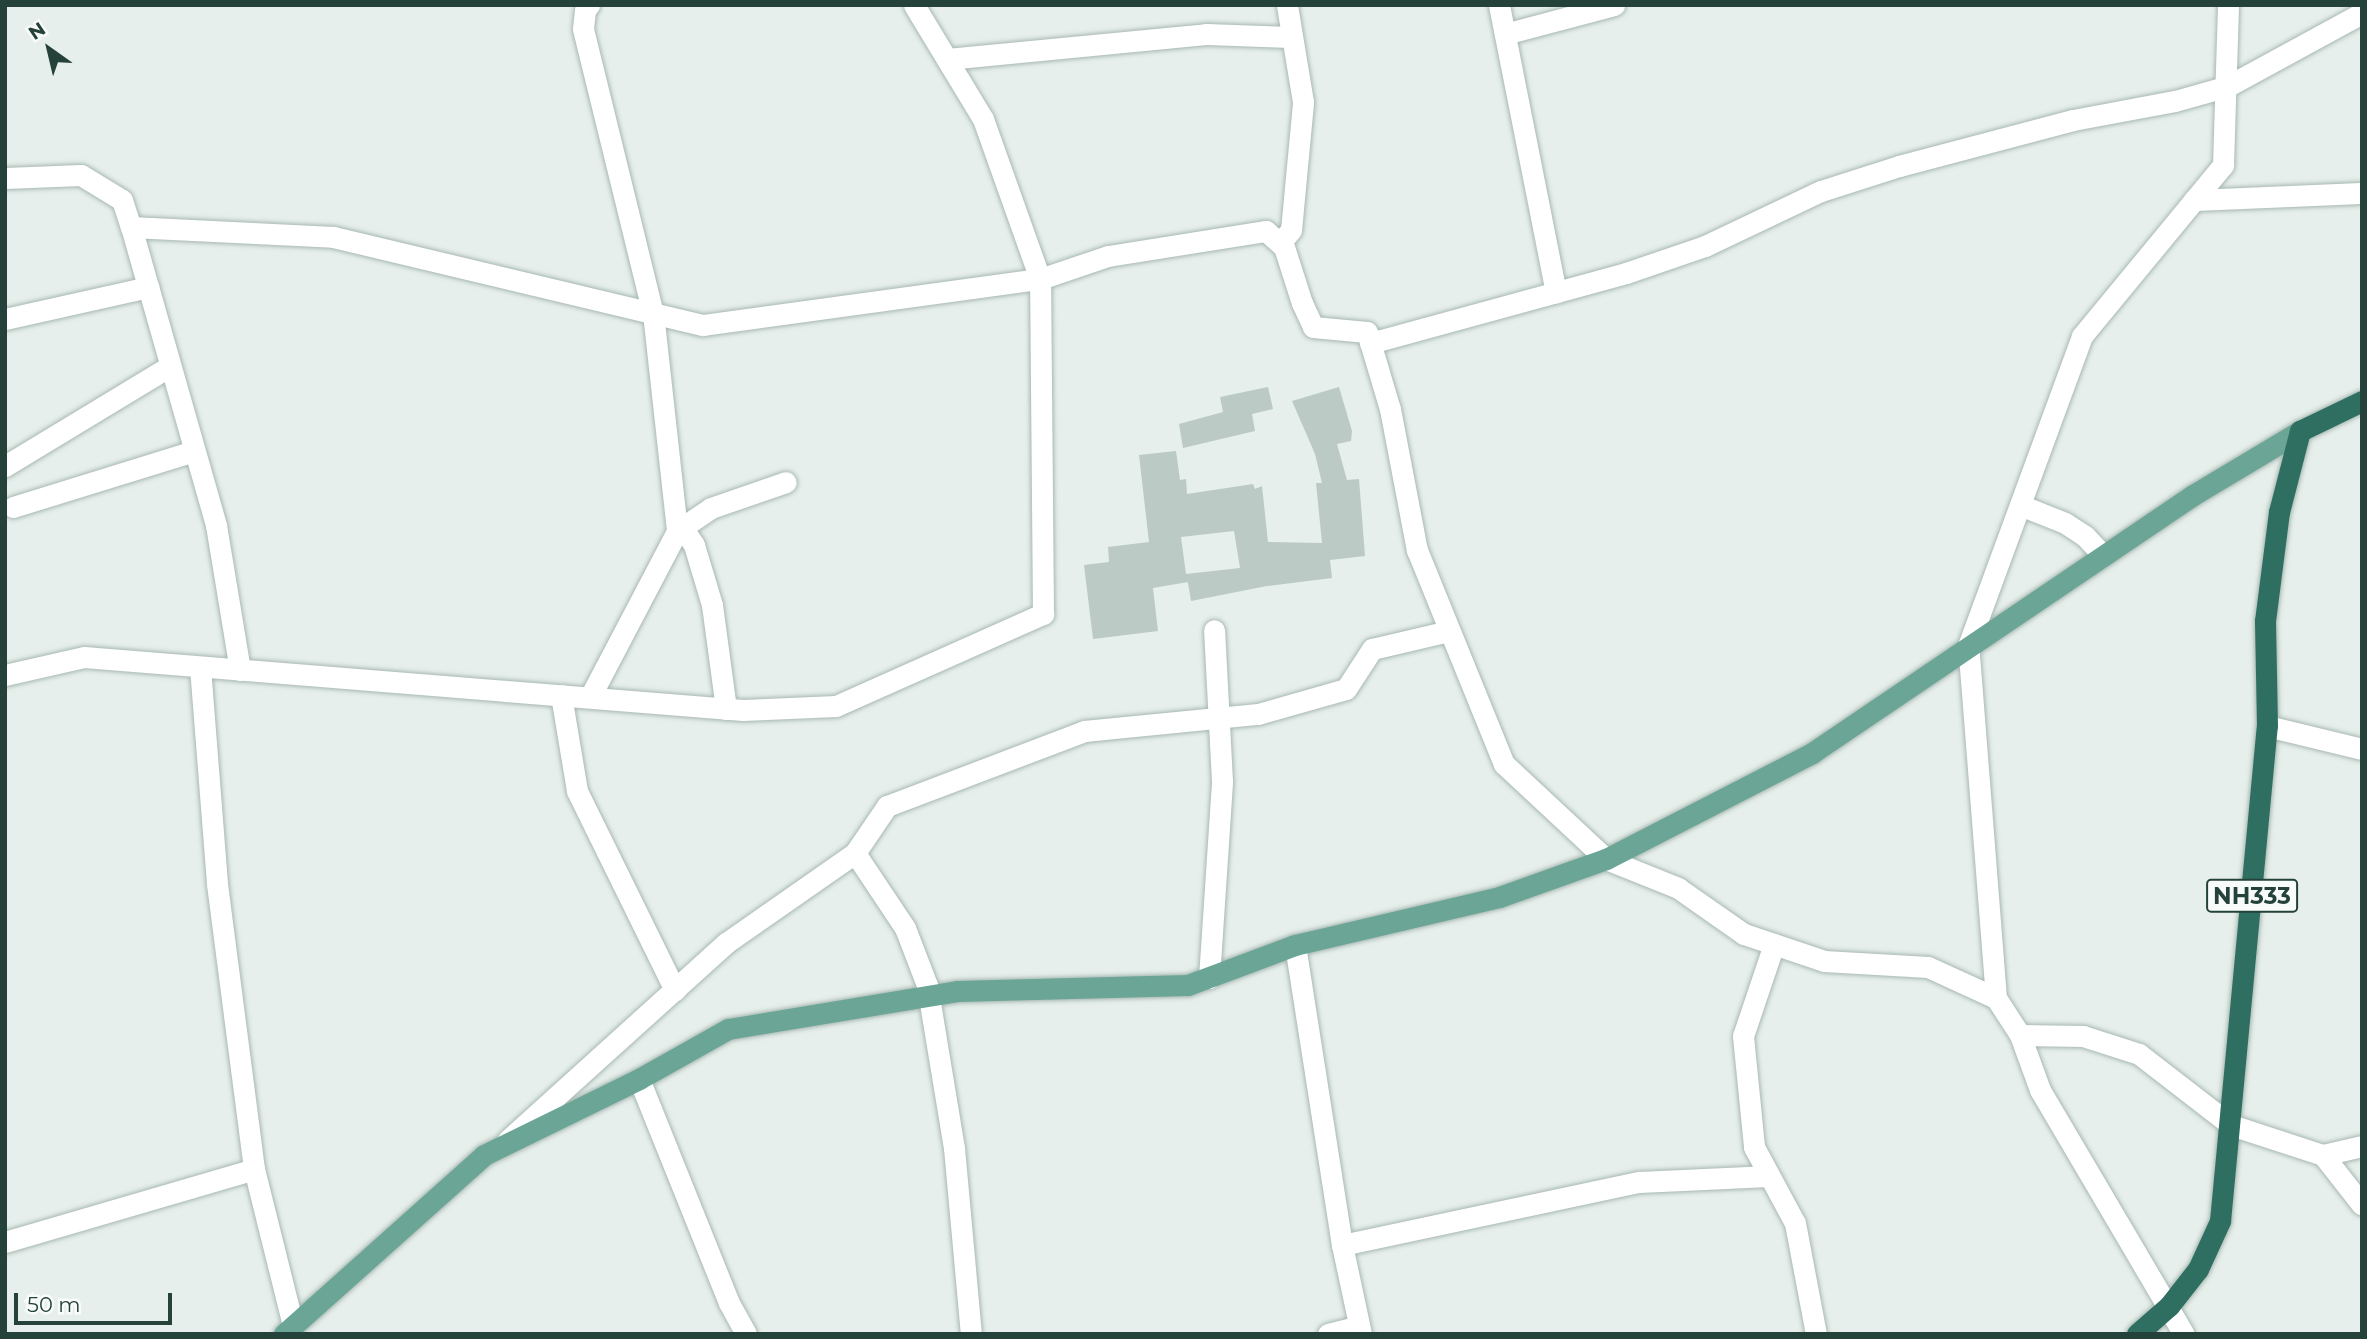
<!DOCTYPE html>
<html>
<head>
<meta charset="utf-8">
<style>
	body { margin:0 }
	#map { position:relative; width:2367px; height:1339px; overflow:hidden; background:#e6efeb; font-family:Montserrat,sans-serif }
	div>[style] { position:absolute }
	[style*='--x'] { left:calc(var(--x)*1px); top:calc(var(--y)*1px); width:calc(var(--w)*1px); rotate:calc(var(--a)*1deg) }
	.building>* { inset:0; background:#bbcac4 }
	.roads { filter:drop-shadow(0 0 2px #a8b8b2) drop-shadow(0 0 2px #a8b8b2) }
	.minor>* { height:21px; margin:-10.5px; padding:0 10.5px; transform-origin:10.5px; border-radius:10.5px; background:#fff }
	.major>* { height:21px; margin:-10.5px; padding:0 10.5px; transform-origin:10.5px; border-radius:10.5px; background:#6aa596 }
	.highway>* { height:21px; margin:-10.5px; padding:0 10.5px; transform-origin:10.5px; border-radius:10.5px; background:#2f6f62 }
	span { translate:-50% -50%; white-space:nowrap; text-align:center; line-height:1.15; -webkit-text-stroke:5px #f7fbf9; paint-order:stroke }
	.shield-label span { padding:2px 5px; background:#f7fbf9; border:2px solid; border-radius:5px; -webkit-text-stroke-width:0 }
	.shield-label { font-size:23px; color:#24423a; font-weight:700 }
	.frame { position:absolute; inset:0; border:7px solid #24423a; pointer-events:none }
	.north { position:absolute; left:14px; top:14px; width:70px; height:70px; -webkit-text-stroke:5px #f7fbf9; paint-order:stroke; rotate:326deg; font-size:19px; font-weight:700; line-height:28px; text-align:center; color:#24423a }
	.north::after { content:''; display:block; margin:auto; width:24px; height:32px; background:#24423a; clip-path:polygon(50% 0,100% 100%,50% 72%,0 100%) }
	.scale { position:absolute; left:14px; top:1293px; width:158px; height:32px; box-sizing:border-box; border:4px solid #24423a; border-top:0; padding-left:9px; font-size:21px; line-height:24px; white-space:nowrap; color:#24423a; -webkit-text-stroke:5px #f7fbf9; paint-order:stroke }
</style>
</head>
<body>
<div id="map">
	<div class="building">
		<i style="clip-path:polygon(1268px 387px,1273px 409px,1252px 414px,1255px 431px,1183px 448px,1179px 424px,1223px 412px,1220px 397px)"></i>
		<i style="clip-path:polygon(evenodd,1339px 387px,1352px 431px,1351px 441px,1337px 444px,1347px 480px,1359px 479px,1365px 556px,1330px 560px,1332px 578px,1267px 586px,1191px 601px,1187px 577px,1188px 582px,1153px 588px,1158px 631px,1093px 639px,1084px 565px,1109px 562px,1108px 547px,1149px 542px,1139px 455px,1176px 451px,1180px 480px,1186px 479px,1187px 494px,1253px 484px,1255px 489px,1262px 486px,1268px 542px,1322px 543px,1316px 483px,1322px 483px,1315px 454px,1292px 401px,1339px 387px,1234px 531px,1240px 568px,1186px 574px,1181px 537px,1234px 531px)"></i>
	</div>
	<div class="roads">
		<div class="minor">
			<i style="--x:589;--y:5;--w:6;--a:129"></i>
			<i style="--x:585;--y:10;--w:19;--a:96"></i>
			<i style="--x:583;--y:29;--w:292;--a:76.2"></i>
			<i style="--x:653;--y:313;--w:219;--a:83.7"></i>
			<i style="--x:677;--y:531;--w:9;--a:13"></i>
			<i style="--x:686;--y:533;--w:14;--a:56"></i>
			<i style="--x:694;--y:545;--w:63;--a:73.3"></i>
			<i style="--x:712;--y:605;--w:105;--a:82.3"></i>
			<i style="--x:1499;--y:5;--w:293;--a:78.8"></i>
			<i style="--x:1505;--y:34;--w:113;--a:-14.9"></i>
			<i style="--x:947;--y:59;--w:260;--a:-5.5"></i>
			<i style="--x:1206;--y:34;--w:84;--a:2"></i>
			<i style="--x:5;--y:178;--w:76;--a:-2.3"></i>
			<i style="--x:81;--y:175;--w:48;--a:31.4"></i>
			<i style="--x:122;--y:200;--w:28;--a:72"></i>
			<i style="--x:2194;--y:200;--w:168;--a:-2.4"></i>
			<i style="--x:1280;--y:243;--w:17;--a:-50"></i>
			<i style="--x:1291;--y:230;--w:129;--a:-84.6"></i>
			<i style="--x:1303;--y:102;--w:98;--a:-99.4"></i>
			<i style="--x:5;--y:319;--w:147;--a:-12.6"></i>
			<i style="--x:1370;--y:343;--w:265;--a:-15.3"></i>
			<i style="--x:1626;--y:273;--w:83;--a:-18.9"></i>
			<i style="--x:1705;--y:246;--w:128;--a:-25.4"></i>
			<i style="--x:1821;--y:191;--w:82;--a:-17.8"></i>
			<i style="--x:1899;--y:166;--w:180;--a:-14.8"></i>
			<i style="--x:2073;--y:120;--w:104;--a:-10.6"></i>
			<i style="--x:2175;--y:101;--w:55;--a:-15.8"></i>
			<i style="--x:2228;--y:86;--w:153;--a:-28.6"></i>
			<i style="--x:5;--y:466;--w:193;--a:-31.2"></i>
			<i style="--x:2020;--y:505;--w:48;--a:21.8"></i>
			<i style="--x:2065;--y:523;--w:24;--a:33"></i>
			<i style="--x:2085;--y:536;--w:26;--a:47"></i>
			<i style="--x:13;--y:507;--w:189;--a:-17.2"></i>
			<i style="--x:200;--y:667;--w:218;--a:85.5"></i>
			<i style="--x:217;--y:884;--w:287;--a:82.6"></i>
			<i style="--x:254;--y:1169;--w:161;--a:76"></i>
			<i style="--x:240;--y:670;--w:147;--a:-99.4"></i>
			<i style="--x:216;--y:525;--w:310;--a:-105.9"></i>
			<i style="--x:131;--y:227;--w:202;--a:2.8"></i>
			<i style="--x:333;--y:237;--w:380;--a:13.4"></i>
			<i style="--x:703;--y:325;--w:340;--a:-7.8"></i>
			<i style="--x:1040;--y:279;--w:72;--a:-18.7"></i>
			<i style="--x:1108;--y:256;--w:160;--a:-9"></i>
			<i style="--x:1266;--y:231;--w:24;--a:42"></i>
			<i style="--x:1284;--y:247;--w:59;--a:72.2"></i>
			<i style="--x:1302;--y:303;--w:26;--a:65"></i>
			<i style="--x:1313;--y:327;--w:54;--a:5.3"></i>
			<i style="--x:1367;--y:332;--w:80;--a:73.4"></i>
			<i style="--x:1390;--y:409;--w:144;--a:79.2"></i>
			<i style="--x:1417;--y:550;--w:231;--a:67.9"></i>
			<i style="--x:1504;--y:764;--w:139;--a:43"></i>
			<i style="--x:1606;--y:859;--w:78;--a:21.9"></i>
			<i style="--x:1678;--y:888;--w:80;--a:34.9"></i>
			<i style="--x:1744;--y:934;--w:84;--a:18.6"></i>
			<i style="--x:1824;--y:961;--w:104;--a:3.3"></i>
			<i style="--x:1928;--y:967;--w:75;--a:24.5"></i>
			<i style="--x:1996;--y:998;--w:44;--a:57"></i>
			<i style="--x:2020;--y:1035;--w:59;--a:70"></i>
			<i style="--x:2040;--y:1090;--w:283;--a:59.5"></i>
			<i style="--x:5;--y:675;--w:81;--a:-12.8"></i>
			<i style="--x:84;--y:657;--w:661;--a:4.6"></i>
			<i style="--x:743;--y:710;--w:93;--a:-2.5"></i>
			<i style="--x:836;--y:706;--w:227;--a:-24"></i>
			<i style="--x:1043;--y:614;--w:335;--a:-90.5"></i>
			<i style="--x:1040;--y:279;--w:170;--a:-109.6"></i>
			<i style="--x:983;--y:119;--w:133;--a:-121.2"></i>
			<i style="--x:561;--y:695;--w:97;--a:80.5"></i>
			<i style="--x:577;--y:791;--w:222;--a:63.8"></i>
			<i style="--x:590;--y:697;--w:187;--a:-62.3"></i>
			<i style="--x:677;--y:531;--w:41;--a:-34.1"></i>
			<i style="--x:711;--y:508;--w:79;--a:-19.1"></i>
			<i style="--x:2267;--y:726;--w:98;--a:13.6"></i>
			<i style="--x:855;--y:853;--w:90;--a:56.3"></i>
			<i style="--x:905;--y:928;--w:61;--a:68.9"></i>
			<i style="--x:927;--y:985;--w:165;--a:80.6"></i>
			<i style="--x:954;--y:1148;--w:187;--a:84.8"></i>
			<i style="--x:1774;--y:944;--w:97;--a:108.6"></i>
			<i style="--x:1743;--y:1036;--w:112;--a:84.3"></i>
			<i style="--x:1754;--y:1147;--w:86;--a:61.7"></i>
			<i style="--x:1795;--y:1223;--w:113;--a:79.3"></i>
			<i style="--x:1295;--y:945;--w:304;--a:81.1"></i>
			<i style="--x:1342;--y:1245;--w:91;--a:77.9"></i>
			<i style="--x:1209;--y:978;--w:197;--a:-86.2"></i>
			<i style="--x:1222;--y:781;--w:151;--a:-93"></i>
			<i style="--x:1996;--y:998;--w:353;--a:-94.5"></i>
			<i style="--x:1968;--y:646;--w:330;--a:-69.8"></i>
			<i style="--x:2082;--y:336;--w:222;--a:-50.5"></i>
			<i style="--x:2223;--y:165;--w:160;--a:-88.2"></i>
			<i style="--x:2020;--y:1035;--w:63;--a:0.9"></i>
			<i style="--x:2083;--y:1036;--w:59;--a:17.8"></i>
			<i style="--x:2139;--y:1054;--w:116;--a:37.7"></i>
			<i style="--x:2231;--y:1125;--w:97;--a:18.1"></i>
			<i style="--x:2323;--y:1155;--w:63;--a:52"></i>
			<i style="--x:639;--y:1079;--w:241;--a:68.1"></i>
			<i style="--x:729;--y:1303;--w:35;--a:61"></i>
			<i style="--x:508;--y:1140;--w:294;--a:-42.1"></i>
			<i style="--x:726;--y:943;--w:157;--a:-34.9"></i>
			<i style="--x:855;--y:853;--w:57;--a:-55.8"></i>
			<i style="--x:887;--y:806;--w:211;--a:-20.8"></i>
			<i style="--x:1084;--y:731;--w:175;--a:-5.6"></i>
			<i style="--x:1258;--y:714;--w:91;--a:-15.9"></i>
			<i style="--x:1346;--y:689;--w:48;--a:-57"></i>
			<i style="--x:1372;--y:649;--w:79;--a:-13.2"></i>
			<i style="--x:2323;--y:1155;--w:40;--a:-13"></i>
			<i style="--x:5;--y:1242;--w:259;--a:-16.3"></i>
			<i style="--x:1342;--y:1245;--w:304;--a:-12"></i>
			<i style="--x:1639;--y:1182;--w:130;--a:-2.6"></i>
			<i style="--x:1328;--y:1334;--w:32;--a:-14"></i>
		</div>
		<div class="major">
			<i style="--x:284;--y:1334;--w:268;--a:-41.8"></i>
			<i style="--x:484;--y:1155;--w:173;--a:-26.1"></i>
			<i style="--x:639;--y:1079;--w:102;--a:-29.3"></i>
			<i style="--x:728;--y:1029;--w:232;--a:-9.4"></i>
			<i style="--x:957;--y:991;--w:231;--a:-1.5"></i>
			<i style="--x:1188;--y:985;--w:114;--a:-20.5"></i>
			<i style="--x:1295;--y:945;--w:210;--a:-13.2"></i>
			<i style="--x:1499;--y:897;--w:114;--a:-19.6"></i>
			<i style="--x:1606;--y:859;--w:232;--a:-27.2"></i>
			<i style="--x:1812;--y:753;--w:460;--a:-34.1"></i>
			<i style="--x:2193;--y:495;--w:125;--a:-30.9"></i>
		</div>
		<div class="highway">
			<i style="--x:2137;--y:1334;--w:43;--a:-41.2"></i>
			<i style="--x:2169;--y:1306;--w:47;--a:-51.9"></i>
			<i style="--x:2198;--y:1269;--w:53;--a:-65.4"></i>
			<i style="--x:2220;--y:1221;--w:497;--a:-84.6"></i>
			<i style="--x:2267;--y:726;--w:105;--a:-91.1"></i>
			<i style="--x:2265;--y:621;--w:110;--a:-82.7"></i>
			<i style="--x:2279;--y:512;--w:84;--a:-75.5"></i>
			<i style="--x:2300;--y:431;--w:69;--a:-25.8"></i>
		</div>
	</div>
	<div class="shield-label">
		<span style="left:2252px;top:896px">NH333</span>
	</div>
	<div class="frame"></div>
	<div class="north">N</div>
	<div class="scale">50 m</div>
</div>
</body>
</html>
